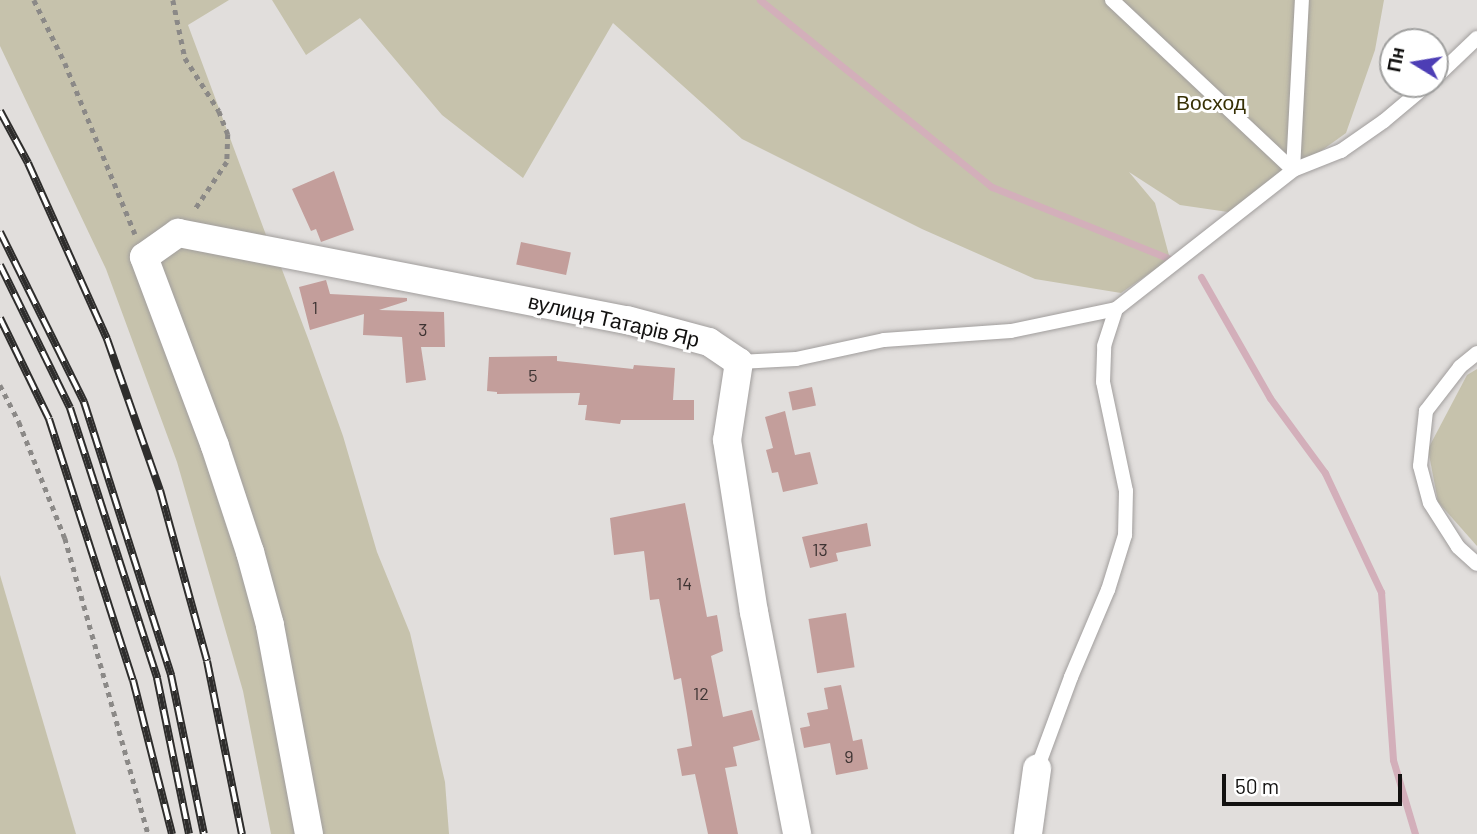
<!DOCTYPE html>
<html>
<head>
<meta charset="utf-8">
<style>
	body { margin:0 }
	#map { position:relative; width:1477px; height:834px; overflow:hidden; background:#e1dedc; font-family:Barlow,sans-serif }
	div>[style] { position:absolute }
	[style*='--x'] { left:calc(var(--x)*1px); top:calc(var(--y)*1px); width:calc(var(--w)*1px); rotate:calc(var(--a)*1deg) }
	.green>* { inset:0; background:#c6c2ac }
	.stream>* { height:7px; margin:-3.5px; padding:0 3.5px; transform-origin:3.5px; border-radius:3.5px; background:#d3afba }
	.building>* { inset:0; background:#c39e9b; transform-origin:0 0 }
	.path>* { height:4.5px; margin-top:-2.25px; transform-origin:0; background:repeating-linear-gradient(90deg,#8b8987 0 5px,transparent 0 10px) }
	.roads { filter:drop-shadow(0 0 2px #a19e9d) drop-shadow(0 0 2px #a19e9d) }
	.lane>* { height:14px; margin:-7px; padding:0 7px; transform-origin:7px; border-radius:7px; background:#fff }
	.street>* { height:28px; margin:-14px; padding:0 14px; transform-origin:14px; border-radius:14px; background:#fff }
	.rail>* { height:8px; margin-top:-4px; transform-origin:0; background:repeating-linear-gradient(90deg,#fff 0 16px,#2e2d2c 0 32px); box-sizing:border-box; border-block:2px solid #2e2d2c }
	span { translate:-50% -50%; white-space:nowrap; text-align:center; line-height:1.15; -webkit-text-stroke:6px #fff; paint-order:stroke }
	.number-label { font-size:18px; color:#3e3433 }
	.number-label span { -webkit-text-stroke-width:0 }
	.park-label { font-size:21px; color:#373004 }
	.street-label { font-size:21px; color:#121110 }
	.north { position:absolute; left:1379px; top:28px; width:70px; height:70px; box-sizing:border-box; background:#fff; border:2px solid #a0a09f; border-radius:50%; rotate:281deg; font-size:19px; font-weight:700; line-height:28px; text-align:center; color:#121110 }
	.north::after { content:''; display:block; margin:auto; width:24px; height:32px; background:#4d3eb5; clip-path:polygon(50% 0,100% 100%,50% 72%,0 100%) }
	.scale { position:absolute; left:1222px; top:774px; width:180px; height:32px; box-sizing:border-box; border:4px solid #121110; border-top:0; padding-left:9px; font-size:21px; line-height:24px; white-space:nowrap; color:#121110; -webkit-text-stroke:5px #fff; paint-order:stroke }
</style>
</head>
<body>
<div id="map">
	<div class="green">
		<i style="clip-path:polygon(0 0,229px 0,188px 25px,269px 243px,278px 259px,309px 341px,343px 436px,377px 552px,410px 633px,445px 782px,449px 834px,271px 834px,243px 691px,177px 462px,106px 269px,0 46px)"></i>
		<i style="clip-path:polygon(272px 0,1384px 0,1375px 50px,1346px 133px,1235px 213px,1180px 205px,1129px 172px,1155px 203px,1170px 259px,1121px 293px,1035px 279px,922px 229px,742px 139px,613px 23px,523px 178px,442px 115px,360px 18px,306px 55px)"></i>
		<i style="clip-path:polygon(1477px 369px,1477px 546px,1438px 502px,1428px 449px,1467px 375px)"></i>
		<i style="clip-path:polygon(0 575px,76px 834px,0 834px)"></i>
	</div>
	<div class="stream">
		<i style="--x:760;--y:0;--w:298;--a:38.9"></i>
		<i style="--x:992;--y:187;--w:192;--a:22"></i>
		<i style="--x:1201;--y:277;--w:139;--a:60.3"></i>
		<i style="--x:1270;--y:398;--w:93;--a:53.7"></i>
		<i style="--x:1325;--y:473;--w:132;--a:64.8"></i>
		<i style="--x:1381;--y:592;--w:168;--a:85.9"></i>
		<i style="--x:1393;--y:760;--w:77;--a:73.4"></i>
	</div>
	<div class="building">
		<i style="clip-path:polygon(334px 171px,354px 230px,321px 242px,316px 229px,311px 231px,292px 189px)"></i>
		<i style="left:521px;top:242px;width:51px;height:23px;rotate:12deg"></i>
		<i style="clip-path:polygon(326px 280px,330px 294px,407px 298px,407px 301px,379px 310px,444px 312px,445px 347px,421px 347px,426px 380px,406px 383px,402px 337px,363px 335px,364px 314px,310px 330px,299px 287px)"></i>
		<i style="clip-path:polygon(557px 356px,557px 361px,633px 369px,634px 365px,675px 368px,673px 400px,694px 400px,694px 420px,621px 420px,620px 424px,585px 420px,587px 405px,578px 405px,580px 393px,497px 394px,497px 392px,487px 391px,489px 357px)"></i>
		<i style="left:812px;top:387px;width:19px;height:24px;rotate:78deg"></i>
		<i style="clip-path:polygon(785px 411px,795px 455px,810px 452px,818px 484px,783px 492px,778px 472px,772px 473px,766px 450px,773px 448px,765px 417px)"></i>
		<i style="clip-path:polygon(685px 503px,707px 617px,717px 615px,720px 632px,723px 651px,711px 656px,723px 717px,752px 710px,760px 740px,733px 747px,737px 766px,725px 768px,738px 834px,708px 834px,695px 774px,682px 776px,677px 749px,692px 746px,687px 714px,681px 678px,674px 680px,659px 599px,650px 600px,644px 551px,614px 555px,610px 518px)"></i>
		<i style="clip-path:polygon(867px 523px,871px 546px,836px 553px,838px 561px,810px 568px,802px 537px)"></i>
		<i style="left:846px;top:613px;width:55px;height:38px;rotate:81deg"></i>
		<i style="clip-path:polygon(841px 685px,853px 741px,862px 739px,868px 769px,836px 775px,830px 743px,804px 748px,800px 728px,810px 726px,807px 713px,828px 709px,824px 688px)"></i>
	</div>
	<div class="path">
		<i style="--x:34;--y:0;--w:70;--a:63.8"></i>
		<i style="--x:65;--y:63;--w:185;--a:67.7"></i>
		<i style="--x:173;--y:0;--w:59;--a:78.3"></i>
		<i style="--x:185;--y:58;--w:63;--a:57.3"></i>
		<i style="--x:219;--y:111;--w:25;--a:69"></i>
		<i style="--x:228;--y:134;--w:28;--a:92"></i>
		<i style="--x:227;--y:162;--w:59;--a:124"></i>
		<i style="--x:0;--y:385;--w:42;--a:62.8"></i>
		<i style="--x:19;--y:422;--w:125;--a:68.4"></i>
		<i style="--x:65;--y:538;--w:307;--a:74.3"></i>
	</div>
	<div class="roads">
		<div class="lane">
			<i style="--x:1112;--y:0;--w:248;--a:43.2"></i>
			<i style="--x:1435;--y:78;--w:58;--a:-43.6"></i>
			<i style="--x:1293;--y:170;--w:170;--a:-87"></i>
			<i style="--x:1477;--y:353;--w:22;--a:141"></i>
			<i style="--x:1460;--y:367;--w:56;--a:127.7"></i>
			<i style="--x:1426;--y:411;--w:55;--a:96.2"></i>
			<i style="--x:1420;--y:466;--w:38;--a:75"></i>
			<i style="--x:1430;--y:503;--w:52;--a:57.5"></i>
			<i style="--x:1458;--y:547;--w:25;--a:42"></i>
			<i style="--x:739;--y:362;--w:57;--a:-3"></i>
			<i style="--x:796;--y:359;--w:90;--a:-12.2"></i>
			<i style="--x:884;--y:340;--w:127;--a:-4.1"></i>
			<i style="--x:1011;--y:331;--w:107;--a:-11.8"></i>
			<i style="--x:1037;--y:769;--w:98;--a:-69.7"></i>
			<i style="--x:1071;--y:677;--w:95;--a:-67"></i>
			<i style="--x:1108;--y:590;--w:58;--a:-72.8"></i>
			<i style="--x:1125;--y:535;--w:44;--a:-88.7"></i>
			<i style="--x:1126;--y:491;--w:111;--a:-101.9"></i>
			<i style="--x:1103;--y:382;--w:36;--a:-88"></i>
			<i style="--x:1104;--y:346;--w:39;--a:-72"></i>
			<i style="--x:1116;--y:309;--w:225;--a:-38.1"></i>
			<i style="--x:1293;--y:170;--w:52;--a:-21.6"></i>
			<i style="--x:1341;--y:151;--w:52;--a:-34.9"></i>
			<i style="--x:1384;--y:121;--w:57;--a:-40.1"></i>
		</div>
		<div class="street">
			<i style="--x:309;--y:834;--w:213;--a:-100.6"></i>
			<i style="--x:270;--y:625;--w:76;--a:-105.3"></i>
			<i style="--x:250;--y:552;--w:112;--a:-108.3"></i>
			<i style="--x:215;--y:446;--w:202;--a:-110.6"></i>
			<i style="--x:144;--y:257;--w:42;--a:-35.2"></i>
			<i style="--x:178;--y:233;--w:457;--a:11"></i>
			<i style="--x:627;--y:320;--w:85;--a:15"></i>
			<i style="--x:709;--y:342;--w:36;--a:34"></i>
			<i style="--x:739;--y:362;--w:79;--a:98.7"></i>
			<i style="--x:727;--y:440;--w:174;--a:81.1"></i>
			<i style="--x:754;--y:612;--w:226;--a:79"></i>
			<i style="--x:1028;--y:834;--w:66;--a:-82.1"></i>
		</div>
	</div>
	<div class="rail">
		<i style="--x:0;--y:111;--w:59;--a:61.7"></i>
		<i style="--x:28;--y:163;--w:193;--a:65.8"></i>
		<i style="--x:107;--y:339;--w:160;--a:70.7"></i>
		<i style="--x:160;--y:490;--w:177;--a:74.6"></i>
		<i style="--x:207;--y:661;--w:177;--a:78.6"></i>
		<i style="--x:0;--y:232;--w:190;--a:63.7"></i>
		<i style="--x:84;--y:402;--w:287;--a:72.3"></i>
		<i style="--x:171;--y:675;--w:162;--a:78.3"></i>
		<i style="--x:0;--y:265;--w:159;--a:63.9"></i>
		<i style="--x:70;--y:408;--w:284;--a:72.1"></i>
		<i style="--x:157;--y:678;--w:159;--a:78.4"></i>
		<i style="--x:0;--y:318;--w:112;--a:64.1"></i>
		<i style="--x:49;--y:419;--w:274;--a:72.2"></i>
		<i style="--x:133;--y:680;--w:159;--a:75.8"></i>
	</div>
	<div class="number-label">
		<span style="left:315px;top:307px">1</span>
		<span style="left:423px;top:329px">3</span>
		<span style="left:533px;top:375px">5</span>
		<span style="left:820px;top:549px">13</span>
		<span style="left:684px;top:583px">14</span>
		<span style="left:701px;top:693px">12</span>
		<span style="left:849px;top:756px">9</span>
	</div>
	<div class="park-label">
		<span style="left:1211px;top:102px">Восход</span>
	</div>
	<div class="street-label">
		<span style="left:614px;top:320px;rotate:13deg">вулиця Татарів Яр</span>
	</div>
	<div class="north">Пн</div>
	<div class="scale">50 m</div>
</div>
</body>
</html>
